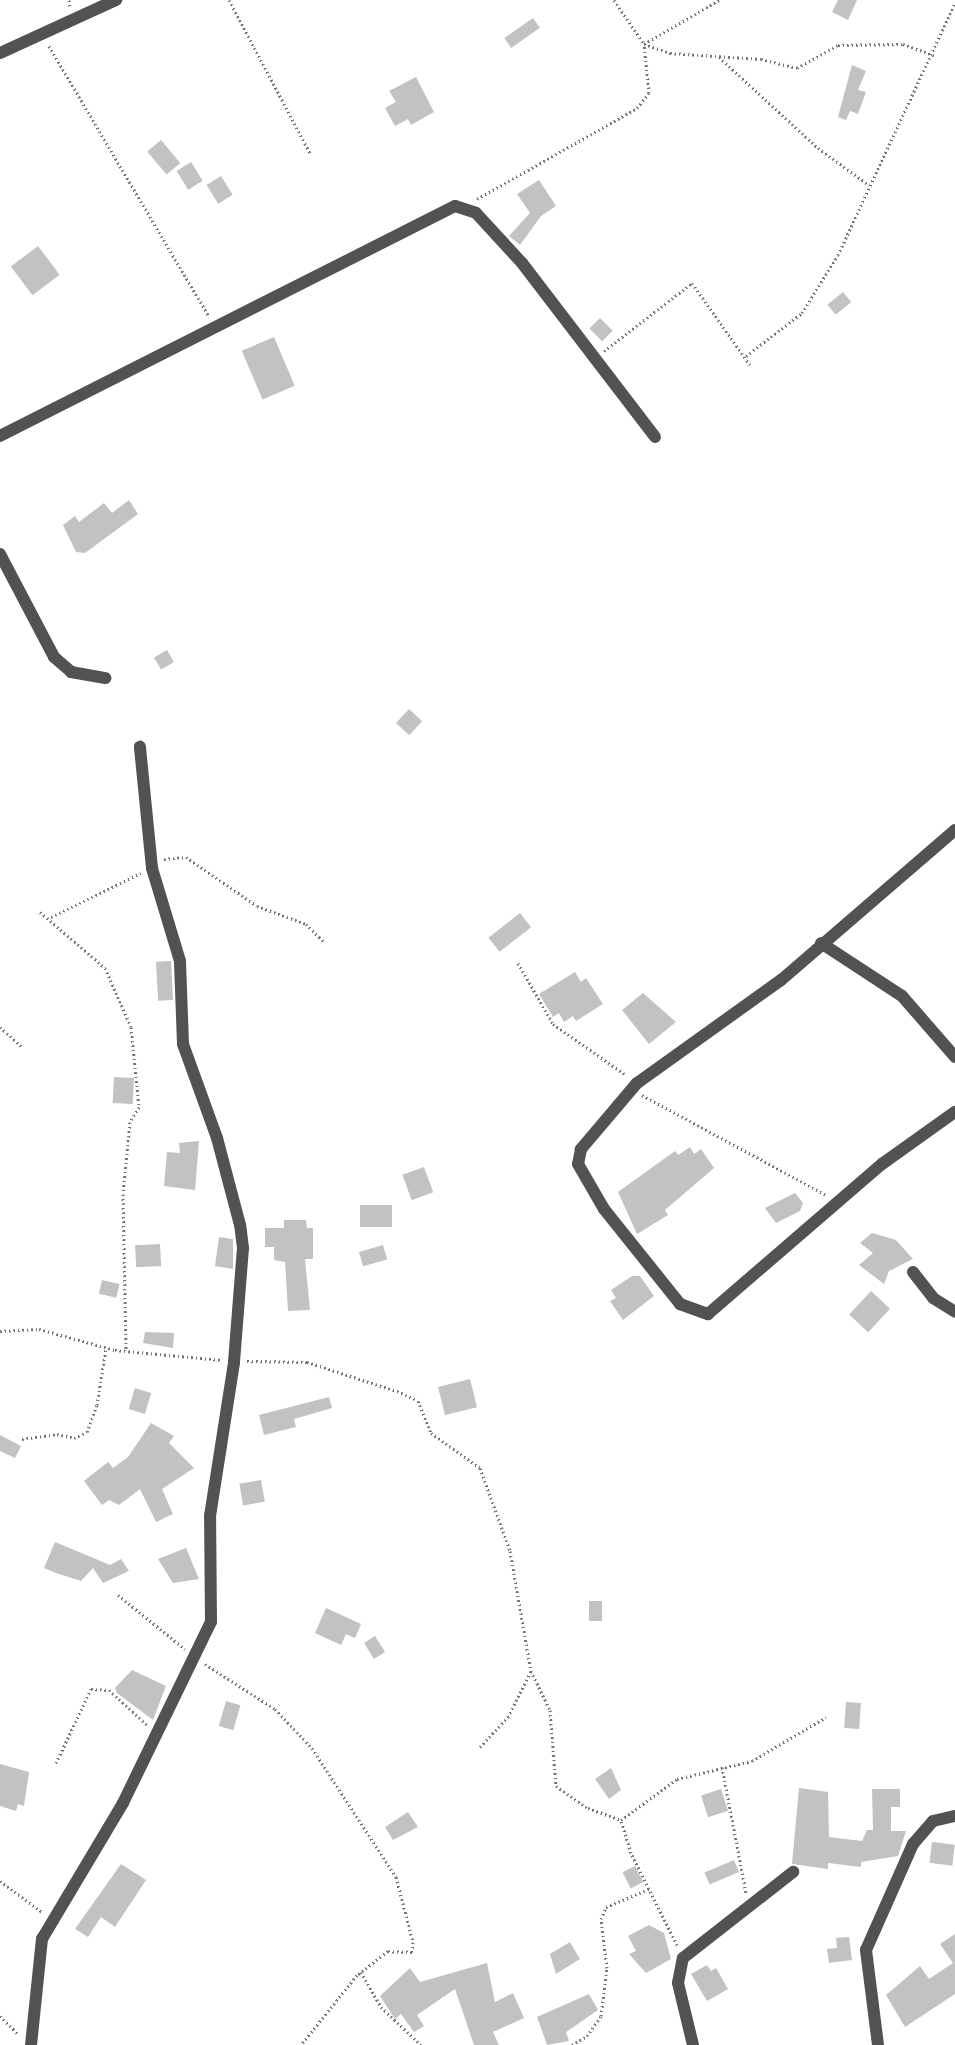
<!DOCTYPE html>
<html>
<head>
<meta charset="utf-8">
<style>
	body { margin:0 }
	#map { position:relative; width:955px; height:2045px; overflow:hidden; background:#fff; font-family:"DejaVu Sans",sans-serif }
	div>[style] { position:absolute }
	[style*='--x'] { left:calc(var(--x)*1px); top:calc(var(--y)*1px); width:calc(var(--w)*1px); rotate:calc(var(--a)*1deg) }
	.building>* { inset:0; background:#c2c2c2; transform-origin:0 0 }
	.path>* { height:3px; margin-top:-1.5px; transform-origin:0; background:repeating-linear-gradient(90deg,#747474 0 1.5px,transparent 0 4.5px) }
	.minor>* { height:12px; margin:-6px; padding:0 6px; transform-origin:6px; border-radius:6px; background:#525252 }
	span { translate:-50% -50%; white-space:nowrap; text-align:center; line-height:1.15; -webkit-text-stroke:5px #fff; paint-order:stroke }
</style>
</head>
<body>
<div id="map">
	<div class="building">
		<i style="clip-path:polygon(838px 0,857px 0,848px 20px,832px 12px)"></i>
		<i style="left:533px;top:18px;width:12px;height:35px;rotate:55deg"></i>
		<i style="clip-path:polygon(852px 65px,866px 71px,858px 90px,866px 92px,858px 114px,850px 111px,846px 120px,838px 117px)"></i>
		<i style="clip-path:polygon(416px 77px,434px 112px,411px 125px,408px 119px,395px 126px,385px 108px,396px 102px,389px 91px)"></i>
		<i style="left:161px;top:140px;width:30px;height:18px;rotate:50deg"></i>
		<i style="left:191px;top:162px;width:22px;height:17px;rotate:58deg"></i>
		<i style="left:221px;top:176px;width:22px;height:17px;rotate:58deg"></i>
		<i style="clip-path:polygon(539px 180px,556px 206px,541px 216px,520px 245px,509px 236px,530px 213px,517px 194px)"></i>
		<i style="left:38px;top:246px;width:36px;height:34px;rotate:53deg"></i>
		<i style="left:843px;top:292px;width:13px;height:20px;rotate:51deg"></i>
		<i style="left:600px;top:318px;width:18px;height:15px;rotate:45deg"></i>
		<i style="left:274px;top:337px;width:53px;height:35px;rotate:67deg"></i>
		<i style="clip-path:polygon(129px 500px,138px 514px,85px 553px,76px 552px,63px 525px,75px 516px,79px 522px,104px 503px,112px 513px)"></i>
		<i style="left:167px;top:650px;width:14px;height:15px;rotate:60deg"></i>
		<i style="left:409px;top:709px;width:18px;height:19px;rotate:43deg"></i>
		<i style="left:520px;top:913px;width:18px;height:40px;rotate:52deg"></i>
		<i style="left:171px;top:961px;width:39px;height:15px;rotate:87deg"></i>
		<i style="clip-path:polygon(575px 972px,581px 982px,586px 978px,603px 1004px,576px 1021px,573px 1016px,564px 1022px,559px 1013px,553px 1017px,539px 994px)"></i>
		<i style="clip-path:polygon(643px 993px,676px 1022px,649px 1044px,622px 1010px)"></i>
		<i style="left:114px;top:1077px;width:20px;height:26px;rotate:3deg"></i>
		<i style="clip-path:polygon(199px 1141px,195px 1190px,164px 1186px,167px 1152px,180px 1153px,179px 1143px)"></i>
		<i style="clip-path:polygon(690px 1147px,694px 1154px,701px 1149px,714px 1168px,665px 1210px,668px 1215px,637px 1234px,618px 1192px,675px 1151px,678px 1155px)"></i>
		<i style="left:424px;top:1167px;width:27px;height:23px;rotate:70deg"></i>
		<i style="clip-path:polygon(795px 1193px,803px 1203px,800px 1211px,776px 1223px,765px 1208px)"></i>
		<i style="left:360px;top:1205px;width:32px;height:22px"></i>
		<i style="clip-path:polygon(284px 1220px,306px 1220px,307px 1228px,313px 1228px,313px 1259px,305px 1259px,310px 1310px,288px 1311px,285px 1262px,274px 1260px,274px 1247px,265px 1247px,265px 1228px,284px 1228px)"></i>
		<i style="clip-path:polygon(872px 1233px,896px 1240px,913px 1259px,889px 1271px,884px 1284px,859px 1265px,873px 1253px,860px 1243px)"></i>
		<i style="clip-path:polygon(219px 1237px,233px 1239px,233px 1269px,215px 1266px)"></i>
		<i style="left:160px;top:1244px;width:22px;height:25px;rotate:87deg"></i>
		<i style="left:383px;top:1245px;width:15px;height:25px;rotate:74deg"></i>
		<i style="clip-path:polygon(632px 1276px,640px 1276px,654px 1296px,623px 1320px,610px 1301px,616px 1298px,611px 1290px)"></i>
		<i style="left:102px;top:1280px;width:18px;height:14px;rotate:13deg"></i>
		<i style="left:871px;top:1291px;width:26px;height:32px;rotate:43deg"></i>
		<i style="clip-path:polygon(145px 1332px,174px 1333px,173px 1348px,143px 1343px)"></i>
		<i style="left:470px;top:1379px;width:29px;height:33px;rotate:76deg"></i>
		<i style="left:135px;top:1388px;width:17px;height:22px;rotate:17deg"></i>
		<i style="clip-path:polygon(329px 1397px,332px 1408px,294px 1419px,296px 1427px,264px 1435px,259px 1415px)"></i>
		<i style="clip-path:polygon(151px 1423px,174px 1436px,169px 1443px,194px 1468px,162px 1489px,173px 1514px,156px 1522px,140px 1489px,119px 1505px,109px 1500px,102px 1505px,84px 1481px,108px 1462px,113px 1468px,128px 1457px)"></i>
		<i style="clip-path:polygon(0 1435px,21px 1446px,15px 1458px,0 1451px)"></i>
		<i style="left:261px;top:1480px;width:22px;height:22px;rotate:80deg"></i>
		<i style="clip-path:polygon(55px 1542px,110px 1565px,121px 1559px,129px 1571px,103px 1583px,93px 1568px,81px 1581px,56px 1573px,44px 1568px)"></i>
		<i style="clip-path:polygon(186px 1548px,199px 1579px,173px 1583px,158px 1559px)"></i>
		<i style="left:589px;top:1601px;width:13px;height:20px"></i>
		<i style="clip-path:polygon(326px 1608px,361px 1624px,355px 1638px,346px 1634px,341px 1645px,315px 1633px)"></i>
		<i style="left:375px;top:1636px;width:19px;height:13px;rotate:58deg"></i>
		<i style="clip-path:polygon(132px 1670px,166px 1686px,153px 1720px,117px 1693px,115px 1688px)"></i>
		<i style="left:226px;top:1701px;width:15px;height:26px;rotate:16deg"></i>
		<i style="left:846px;top:1702px;width:15px;height:26px;rotate:4deg"></i>
		<i style="clip-path:polygon(0 1764px,29px 1772px,24px 1806px,18px 1804px,16px 1811px,0 1806px)"></i>
		<i style="clip-path:polygon(611px 1768px,621px 1790px,609px 1799px,595px 1779px)"></i>
		<i style="clip-path:polygon(799px 1788px,828px 1792px,829px 1837px,862px 1841px,867px 1830px,873px 1830px,872px 1789px,900px 1789px,900px 1807px,891px 1807px,891px 1831px,906px 1831px,898px 1856px,861px 1862px,861px 1867px,828px 1863px,828px 1869px,792px 1864px)"></i>
		<i style="left:721px;top:1789px;width:23px;height:21px;rotate:72deg"></i>
		<i style="clip-path:polygon(408px 1812px,418px 1827px,393px 1840px,385px 1827px)"></i>
		<i style="left:932px;top:1842px;width:23px;height:21px;rotate:7deg"></i>
		<i style="left:734px;top:1860px;width:13px;height:32px;rotate:67deg"></i>
		<i style="clip-path:polygon(121px 1864px,146px 1880px,115px 1927px,101px 1917px,88px 1937px,75px 1929px)"></i>
		<i style="left:635px;top:1866px;width:18px;height:14px;rotate:63deg"></i>
		<i style="clip-path:polygon(649px 1925px,664px 1933px,671px 1959px,646px 1973px,629px 1954px,636px 1951px,628px 1936px)"></i>
		<i style="clip-path:polygon(955px 1934px,955px 1994px,905px 2027px,886px 1995px,920px 1966px,929px 1979px,953px 1963px,940px 1944px)"></i>
		<i style="clip-path:polygon(849px 1937px,852px 1960px,829px 1963px,827px 1949px,837px 1948px,836px 1938px)"></i>
		<i style="clip-path:polygon(570px 1942px,580px 1959px,556px 1974px,550px 1954px)"></i>
		<i style="clip-path:polygon(487px 1963px,495px 2002px,513px 1993px,524px 2018px,493px 2032px,499px 2045px,474px 2045px,455px 1989px,417px 2015px,424px 2026px,414px 2032px,401px 2014px,395px 2019px,380px 1996px,410px 1968px,420px 1982px)"></i>
		<i style="clip-path:polygon(707px 1965px,711px 1971px,716px 1968px,728px 1989px,707px 2001px,691px 1974px)"></i>
		<i style="clip-path:polygon(589px 1994px,598px 2010px,566px 2032px,569px 2041px,547px 2045px,537px 2017px)"></i>
	</div>
	<div class="path">
		<i style="--x:69;--y:0;--w:7;--a:82"></i>
		<i style="--x:229;--y:0;--w:175;--a:62.1"></i>
		<i style="--x:614;--y:0;--w:53;--a:55.7"></i>
		<i style="--x:644;--y:44;--w:28;--a:19"></i>
		<i style="--x:670;--y:53;--w:91;--a:3.8"></i>
		<i style="--x:761;--y:59;--w:37;--a:14"></i>
		<i style="--x:797;--y:68;--w:47;--a:-29.3"></i>
		<i style="--x:838;--y:45;--w:65;--a:-0.9"></i>
		<i style="--x:903;--y:44;--w:33;--a:20"></i>
		<i style="--x:49;--y:46;--w:315;--a:59.4"></i>
		<i style="--x:719;--y:57;--w:134;--a:42.6"></i>
		<i style="--x:818;--y:148;--w:63;--a:36"></i>
		<i style="--x:477;--y:199;--w:184;--a:-29.6"></i>
		<i style="--x:637;--y:108;--w:19;--a:-51"></i>
		<i style="--x:649;--y:93;--w:49;--a:-95.8"></i>
		<i style="--x:644;--y:44;--w:87;--a:-30.4"></i>
		<i style="--x:604;--y:351;--w:111;--a:-37.7"></i>
		<i style="--x:692;--y:283;--w:100;--a:54.7"></i>
		<i style="--x:746;--y:356;--w:71;--a:-37.5"></i>
		<i style="--x:802;--y:313;--w:68;--a:-58.2"></i>
		<i style="--x:838;--y:255;--w:278;--a:-65.1"></i>
		<i style="--x:164;--y:859;--w:22;--a:-5"></i>
		<i style="--x:186;--y:857;--w:86;--a:34.6"></i>
		<i style="--x:257;--y:906;--w:52;--a:20.2"></i>
		<i style="--x:306;--y:924;--w:25;--a:45"></i>
		<i style="--x:40;--y:912;--w:86;--a:40.7"></i>
		<i style="--x:105;--y:968;--w:64;--a:66.2"></i>
		<i style="--x:131;--y:1027;--w:80;--a:84.3"></i>
		<i style="--x:139;--y:1107;--w:17;--a:121"></i>
		<i style="--x:130;--y:1122;--w:72;--a:95.6"></i>
		<i style="--x:123;--y:1194;--w:157;--a:88.9"></i>
		<i style="--x:51;--y:917;--w:100;--a:-26.1"></i>
		<i style="--x:518;--y:963;--w:70;--a:60.2"></i>
		<i style="--x:553;--y:1024;--w:89;--a:34.9"></i>
		<i style="--x:0;--y:1027;--w:30;--a:42"></i>
		<i style="--x:642;--y:1095;--w:209;--a:28.5"></i>
		<i style="--x:0;--y:1331;--w:39;--a:-3"></i>
		<i style="--x:39;--y:1329;--w:79;--a:15.4"></i>
		<i style="--x:115;--y:1350;--w:107;--a:5.3"></i>
		<i style="--x:247;--y:1361;--w:60;--a:1"></i>
		<i style="--x:307;--y:1362;--w:95;--a:17.9"></i>
		<i style="--x:397;--y:1391;--w:23;--a:25"></i>
		<i style="--x:418;--y:1401;--w:35;--a:68"></i>
		<i style="--x:431;--y:1433;--w:60;--a:35.5"></i>
		<i style="--x:480;--y:1468;--w:88;--a:70.1"></i>
		<i style="--x:510;--y:1551;--w:122;--a:80.1"></i>
		<i style="--x:531;--y:1671;--w:43;--a:64"></i>
		<i style="--x:550;--y:1710;--w:76;--a:85.5"></i>
		<i style="--x:556;--y:1786;--w:39;--a:35"></i>
		<i style="--x:588;--y:1808;--w:35;--a:20"></i>
		<i style="--x:22;--y:1439;--w:35;--a:-8"></i>
		<i style="--x:57;--y:1434;--w:17;--a:13"></i>
		<i style="--x:74;--y:1438;--w:14;--a:-25"></i>
		<i style="--x:87;--y:1432;--w:29;--a:-70"></i>
		<i style="--x:97;--y:1405;--w:58;--a:-81"></i>
		<i style="--x:118;--y:1595;--w:86;--a:38.9"></i>
		<i style="--x:205;--y:1664;--w:83;--a:32.7"></i>
		<i style="--x:275;--y:1709;--w:54;--a:46.5"></i>
		<i style="--x:312;--y:1748;--w:154;--a:56.9"></i>
		<i style="--x:396;--y:1877;--w:67;--a:75.3"></i>
		<i style="--x:413;--y:1942;--w:10;--a:96"></i>
		<i style="--x:412;--y:1952;--w:24;--a:-178"></i>
		<i style="--x:388;--y:1951;--w:39;--a:142"></i>
		<i style="--x:357;--y:1975;--w:90;--a:128.7"></i>
		<i style="--x:480;--y:1747;--w:41;--a:-47"></i>
		<i style="--x:508;--y:1717;--w:51;--a:-63.4"></i>
		<i style="--x:56;--y:1763;--w:82;--a:-64.7"></i>
		<i style="--x:91;--y:1689;--w:18;--a:3"></i>
		<i style="--x:109;--y:1690;--w:52;--a:42.6"></i>
		<i style="--x:722;--y:1767;--w:128;--a:79.2"></i>
		<i style="--x:0;--y:1881;--w:52;--a:36.4"></i>
		<i style="--x:677;--y:1945;--w:103;--a:-116.6"></i>
		<i style="--x:631;--y:1853;--w:34;--a:-107"></i>
		<i style="--x:621;--y:1820;--w:69;--a:-36.2"></i>
		<i style="--x:677;--y:1779;--w:77;--a:-13.5"></i>
		<i style="--x:752;--y:1761;--w:86;--a:-30.7"></i>
		<i style="--x:361;--y:1972;--w:40;--a:60.3"></i>
		<i style="--x:381;--y:2007;--w:55;--a:43.5"></i>
		<i style="--x:0;--y:2016;--w:25;--a:45"></i>
		<i style="--x:572;--y:2045;--w:17;--a:-31"></i>
		<i style="--x:587;--y:2036;--w:24;--a:-55"></i>
		<i style="--x:601;--y:2016;--w:48;--a:-82.9"></i>
		<i style="--x:607;--y:1968;--w:49;--a:-97"></i>
		<i style="--x:601;--y:1919;--w:13;--a:-67"></i>
		<i style="--x:606;--y:1907;--w:47;--a:-22.7"></i>
	</div>
	<div class="minor">
		<i style="--x:0;--y:53;--w:128;--a:-24.6"></i>
		<i style="--x:0;--y:436;--w:510;--a:-26.82"></i>
		<i style="--x:455;--y:206;--w:22;--a:18"></i>
		<i style="--x:476;--y:213;--w:68;--a:47.4"></i>
		<i style="--x:522;--y:263;--w:219;--a:52.6"></i>
		<i style="--x:0;--y:554;--w:116;--a:62.3"></i>
		<i style="--x:54;--y:657;--w:23;--a:41"></i>
		<i style="--x:71;--y:672;--w:35;--a:10"></i>
		<i style="--x:955;--y:830;--w:230;--a:139.2"></i>
		<i style="--x:781;--y:980;--w:177;--a:144.4"></i>
		<i style="--x:637;--y:1083;--w:87;--a:130.3"></i>
		<i style="--x:581;--y:1149;--w:15;--a:101"></i>
		<i style="--x:578;--y:1164;--w:52;--a:60"></i>
		<i style="--x:604;--y:1209;--w:122;--a:51.3"></i>
		<i style="--x:680;--y:1304;--w:30;--a:20"></i>
		<i style="--x:708;--y:1314;--w:230;--a:-40.8"></i>
		<i style="--x:882;--y:1164;--w:90;--a:-35.5"></i>
		<i style="--x:821;--y:943;--w:97;--a:33.2"></i>
		<i style="--x:902;--y:996;--w:81;--a:49"></i>
		<i style="--x:913;--y:1272;--w:33;--a:52"></i>
		<i style="--x:933;--y:1298;--w:26;--a:32"></i>
		<i style="--x:31;--y:2045;--w:107;--a:-84.1"></i>
		<i style="--x:42;--y:1939;--w:158;--a:-59.2"></i>
		<i style="--x:123;--y:1803;--w:201;--a:-64.1"></i>
		<i style="--x:211;--y:1622;--w:106;--a:-90.5"></i>
		<i style="--x:210;--y:1516;--w:156;--a:-81.1"></i>
		<i style="--x:234;--y:1362;--w:114;--a:-85.5"></i>
		<i style="--x:243;--y:1248;--w:23;--a:-97"></i>
		<i style="--x:240;--y:1225;--w:90;--a:-104.8"></i>
		<i style="--x:217;--y:1138;--w:100;--a:-109.9"></i>
		<i style="--x:183;--y:1044;--w:83;--a:-92.1"></i>
		<i style="--x:180;--y:961;--w:97;--a:-106.8"></i>
		<i style="--x:152;--y:868;--w:122;--a:-95.7"></i>
		<i style="--x:693;--y:2045;--w:64;--a:-103.6"></i>
		<i style="--x:678;--y:1983;--w:25;--a:-79"></i>
		<i style="--x:683;--y:1958;--w:140;--a:-38"></i>
		<i style="--x:878;--y:2045;--w:96;--a:-97.2"></i>
		<i style="--x:866;--y:1950;--w:116;--a:-66.1"></i>
		<i style="--x:913;--y:1844;--w:30;--a:-49"></i>
		<i style="--x:933;--y:1821;--w:23;--a:-13"></i>
	</div>
</div>
</body>
</html>
